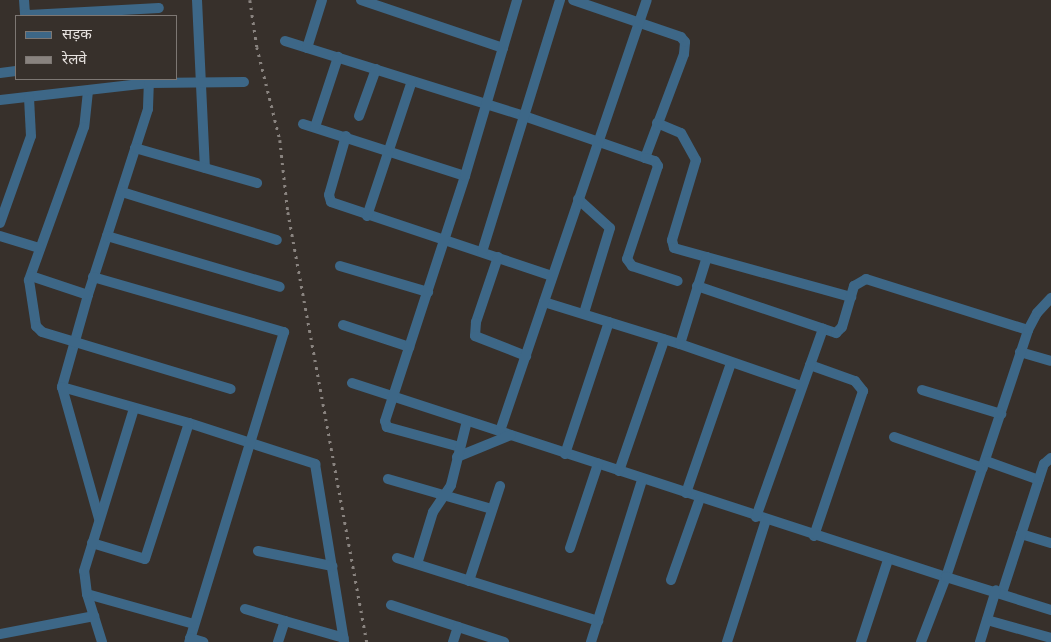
<!DOCTYPE html>
<html>
<head>
<meta charset="utf-8">
<style>
	body { margin:0 }
	#map { position:relative; width:1051px; height:642px; overflow:hidden; background:#37302b; font-family:"Sofia Sans Condensed","Noto Sans Devanagari",sans-serif }
	div>[style] { position:absolute }
	[style*='--x'] { left:calc(var(--x)*1px); top:calc(var(--y)*1px); width:calc(var(--w)*1px); rotate:calc(var(--a)*1deg) }
	.minor>* { height:10px; margin:-5px; padding:0 5px; transform-origin:5px; border-radius:5px; background:#3d6787 }
	.rail>* { height:2.5px; margin-top:-1.25px; transform-origin:0; background:repeating-linear-gradient(90deg,#89837f 0 2.5px,transparent 0 7.5px) }
	span { translate:-50% -50%; white-space:nowrap; text-align:center; line-height:1.15; -webkit-text-stroke:4.5px #37302b; paint-order:stroke }
	.legend { position:absolute; left:15px; top:15px; width:162px; height:65px; box-sizing:border-box; background:#37302b; border:1px solid #7d7773; margin:0; padding:6px 9px; list-style:none; font-size:15px; color:#e7e2df }
	.legend li { display:flex; align-items:center; gap:10px; height:25px }
	.legend b { width:25px; border:1px solid #7d7773 }
</style>
</head>
<body>
<div id="map">
	<div class="minor">
		<i style="--x:24;--y:0;--w:13;--a:86"></i>
		<i style="--x:25;--y:13;--w:4;--a:27"></i>
		<i style="--x:29;--y:15;--w:130;--a:-3.1"></i>
		<i style="--x:197;--y:0;--w:168;--a:87.3"></i>
		<i style="--x:361;--y:0;--w:150;--a:18.7"></i>
		<i style="--x:285;--y:41;--w:250;--a:17.4"></i>
		<i style="--x:524;--y:116;--w:128;--a:19.1"></i>
		<i style="--x:645;--y:158;--w:111;--a:-69.4"></i>
		<i style="--x:684;--y:54;--w:12;--a:-85"></i>
		<i style="--x:685;--y:42;--w:6;--a:-129"></i>
		<i style="--x:681;--y:37;--w:114;--a:-161.1"></i>
		<i style="--x:307;--y:48;--w:50;--a:-72.6"></i>
		<i style="--x:0;--y:73;--w:16;--a:-7"></i>
		<i style="--x:149;--y:79;--w:30;--a:92"></i>
		<i style="--x:148;--y:109;--w:195;--a:107.9"></i>
		<i style="--x:88;--y:295;--w:96;--a:105.8"></i>
		<i style="--x:62;--y:387;--w:132;--a:15.8"></i>
		<i style="--x:189;--y:423;--w:133;--a:18"></i>
		<i style="--x:315;--y:464;--w:180;--a:80.7"></i>
		<i style="--x:88;--y:91;--w:36;--a:96"></i>
		<i style="--x:84;--y:127;--w:163;--a:109.8"></i>
		<i style="--x:29;--y:280;--w:47;--a:81.3"></i>
		<i style="--x:36;--y:326;--w:8;--a:45"></i>
		<i style="--x:42;--y:332;--w:197;--a:16.8"></i>
		<i style="--x:0;--y:100;--w:150;--a:-6.5"></i>
		<i style="--x:149;--y:83;--w:95;--a:-0.6"></i>
		<i style="--x:359;--y:116;--w:50;--a:-70.1"></i>
		<i style="--x:657;--y:123;--w:26;--a:23"></i>
		<i style="--x:681;--y:133;--w:31;--a:61"></i>
		<i style="--x:696;--y:160;--w:84;--a:106.7"></i>
		<i style="--x:672;--y:240;--w:8;--a:76"></i>
		<i style="--x:674;--y:248;--w:184;--a:15.5"></i>
		<i style="--x:303;--y:124;--w:170;--a:17.8"></i>
		<i style="--x:315;--y:127;--w:74;--a:-71.8"></i>
		<i style="--x:346;--y:136;--w:61;--a:106.1"></i>
		<i style="--x:329;--y:195;--w:7;--a:74"></i>
		<i style="--x:331;--y:202;--w:233;--a:18.5"></i>
		<i style="--x:135;--y:148;--w:127;--a:16"></i>
		<i style="--x:645;--y:158;--w:10;--a:17"></i>
		<i style="--x:655;--y:161;--w:6;--a:59"></i>
		<i style="--x:658;--y:166;--w:98;--a:108.4"></i>
		<i style="--x:627;--y:259;--w:9;--a:54"></i>
		<i style="--x:632;--y:266;--w:48;--a:18.1"></i>
		<i style="--x:122;--y:192;--w:162;--a:17.2"></i>
		<i style="--x:578;--y:199;--w:43;--a:42.2"></i>
		<i style="--x:610;--y:228;--w:89;--a:107"></i>
		<i style="--x:367;--y:216;--w:142;--a:-71.6"></i>
		<i style="--x:0;--y:223;--w:92;--a:-70.4"></i>
		<i style="--x:31;--y:136;--w:39;--a:-93"></i>
		<i style="--x:0;--y:236;--w:41;--a:17.1"></i>
		<i style="--x:107;--y:236;--w:180;--a:16.4"></i>
		<i style="--x:482;--y:252;--w:264;--a:-72.8"></i>
		<i style="--x:498;--y:257;--w:69;--a:108.7"></i>
		<i style="--x:476;--y:322;--w:14;--a:94"></i>
		<i style="--x:475;--y:336;--w:55;--a:21.4"></i>
		<i style="--x:340;--y:266;--w:92;--a:16.5"></i>
		<i style="--x:31;--y:276;--w:60;--a:18.4"></i>
		<i style="--x:93;--y:277;--w:199;--a:16.1"></i>
		<i style="--x:284;--y:332;--w:324;--a:107"></i>
		<i style="--x:697;--y:286;--w:147;--a:18.7"></i>
		<i style="--x:836;--y:333;--w:8;--a:-45"></i>
		<i style="--x:842;--y:327;--w:43;--a:-73.7"></i>
		<i style="--x:854;--y:286;--w:14;--a:-30"></i>
		<i style="--x:866;--y:279;--w:170;--a:17.5"></i>
		<i style="--x:544;--y:302;--w:142;--a:17.2"></i>
		<i style="--x:680;--y:344;--w:91;--a:-72.8"></i>
		<i style="--x:343;--y:325;--w:70;--a:18.4"></i>
		<i style="--x:680;--y:344;--w:128;--a:19.1"></i>
		<i style="--x:1020;--y:352;--w:32;--a:16"></i>
		<i style="--x:810;--y:365;--w:48;--a:19.6"></i>
		<i style="--x:855;--y:381;--w:13;--a:51"></i>
		<i style="--x:863;--y:391;--w:153;--a:108.7"></i>
		<i style="--x:352;--y:383;--w:625;--a:18.09"></i>
		<i style="--x:946;--y:577;--w:260;--a:-71.6"></i>
		<i style="--x:1028;--y:330;--w:19;--a:-62"></i>
		<i style="--x:1037;--y:313;--w:21;--a:-47"></i>
		<i style="--x:62;--y:387;--w:137;--a:74.3"></i>
		<i style="--x:922;--y:390;--w:83;--a:16.9"></i>
		<i style="--x:500;--y:431;--w:455;--a:-71.2"></i>
		<i style="--x:894;--y:437;--w:94;--a:19.2"></i>
		<i style="--x:460;--y:447;--w:76;--a:-164.7"></i>
		<i style="--x:387;--y:427;--w:6;--a:-108"></i>
		<i style="--x:385;--y:421;--w:258;--a:-71.9"></i>
		<i style="--x:465;--y:176;--w:184;--a:-73.5"></i>
		<i style="--x:565;--y:454;--w:139;--a:-71.6"></i>
		<i style="--x:457;--y:457;--w:58;--a:-22.2"></i>
		<i style="--x:986;--y:461;--w:56;--a:19.7"></i>
		<i style="--x:619;--y:471;--w:139;--a:-71"></i>
		<i style="--x:388;--y:479;--w:108;--a:16.1"></i>
		<i style="--x:686;--y:493;--w:138;--a:-70.9"></i>
		<i style="--x:756;--y:517;--w:200;--a:-70.4"></i>
		<i style="--x:1021;--y:534;--w:31;--a:17"></i>
		<i style="--x:92;--y:543;--w:55;--a:16.8"></i>
		<i style="--x:145;--y:559;--w:143;--a:-72.1"></i>
		<i style="--x:570;--y:548;--w:89;--a:-71.6"></i>
		<i style="--x:258;--y:551;--w:76;--a:11.5"></i>
		<i style="--x:397;--y:558;--w:211;--a:17.4"></i>
		<i style="--x:417;--y:564;--w:54;--a:-72.9"></i>
		<i style="--x:433;--y:512;--w:32;--a:-56"></i>
		<i style="--x:451;--y:485;--w:66;--a:-76"></i>
		<i style="--x:671;--y:580;--w:87;--a:-70.5"></i>
		<i style="--x:469;--y:581;--w:100;--a:-71.9"></i>
		<i style="--x:1002;--y:593;--w:136;--a:-72"></i>
		<i style="--x:1044;--y:464;--w:9;--a:-41"></i>
		<i style="--x:87;--y:594;--w:111;--a:15.7"></i>
		<i style="--x:391;--y:605;--w:119;--a:18.1"></i>
		<i style="--x:245;--y:609;--w:42;--a:16.7"></i>
		<i style="--x:987;--y:620;--w:66;--a:15.7"></i>
		<i style="--x:0;--y:634;--w:96;--a:-10.8"></i>
		<i style="--x:190;--y:638;--w:14;--a:17"></i>
		<i style="--x:102;--y:642;--w:50;--a:-107.4"></i>
		<i style="--x:87;--y:594;--w:23;--a:-97"></i>
		<i style="--x:84;--y:571;--w:170;--a:-72.9"></i>
		<i style="--x:278;--y:642;--w:22;--a:-72"></i>
		<i style="--x:285;--y:621;--w:61;--a:16.1"></i>
		<i style="--x:453;--y:642;--w:16;--a:-72"></i>
		<i style="--x:591;--y:642;--w:170;--a:-72.5"></i>
		<i style="--x:727;--y:642;--w:128;--a:-72.3"></i>
		<i style="--x:861;--y:642;--w:86;--a:-71.8"></i>
		<i style="--x:921;--y:642;--w:70;--a:-69"></i>
		<i style="--x:946;--y:577;--w:110;--a:17.4"></i>
		<i style="--x:980;--y:642;--w:54;--a:-72.9"></i>
	</div>
	<div class="rail">
		<i style="--x:250;--y:0;--w:48;--a:81.5"></i>
		<i style="--x:257;--y:47;--w:96;--a:76.1"></i>
		<i style="--x:280;--y:140;--w:72;--a:83.7"></i>
		<i style="--x:288;--y:212;--w:437;--a:79.6"></i>
	</div>
	<ul class="legend">
	<li><b style="height:6px;background:#3d6787"></b>सड़क</li>
	<li><b style="height:6px;background:#89837f"></b>रेलवे</li>
	</ul>
</div>
</body>
</html>
